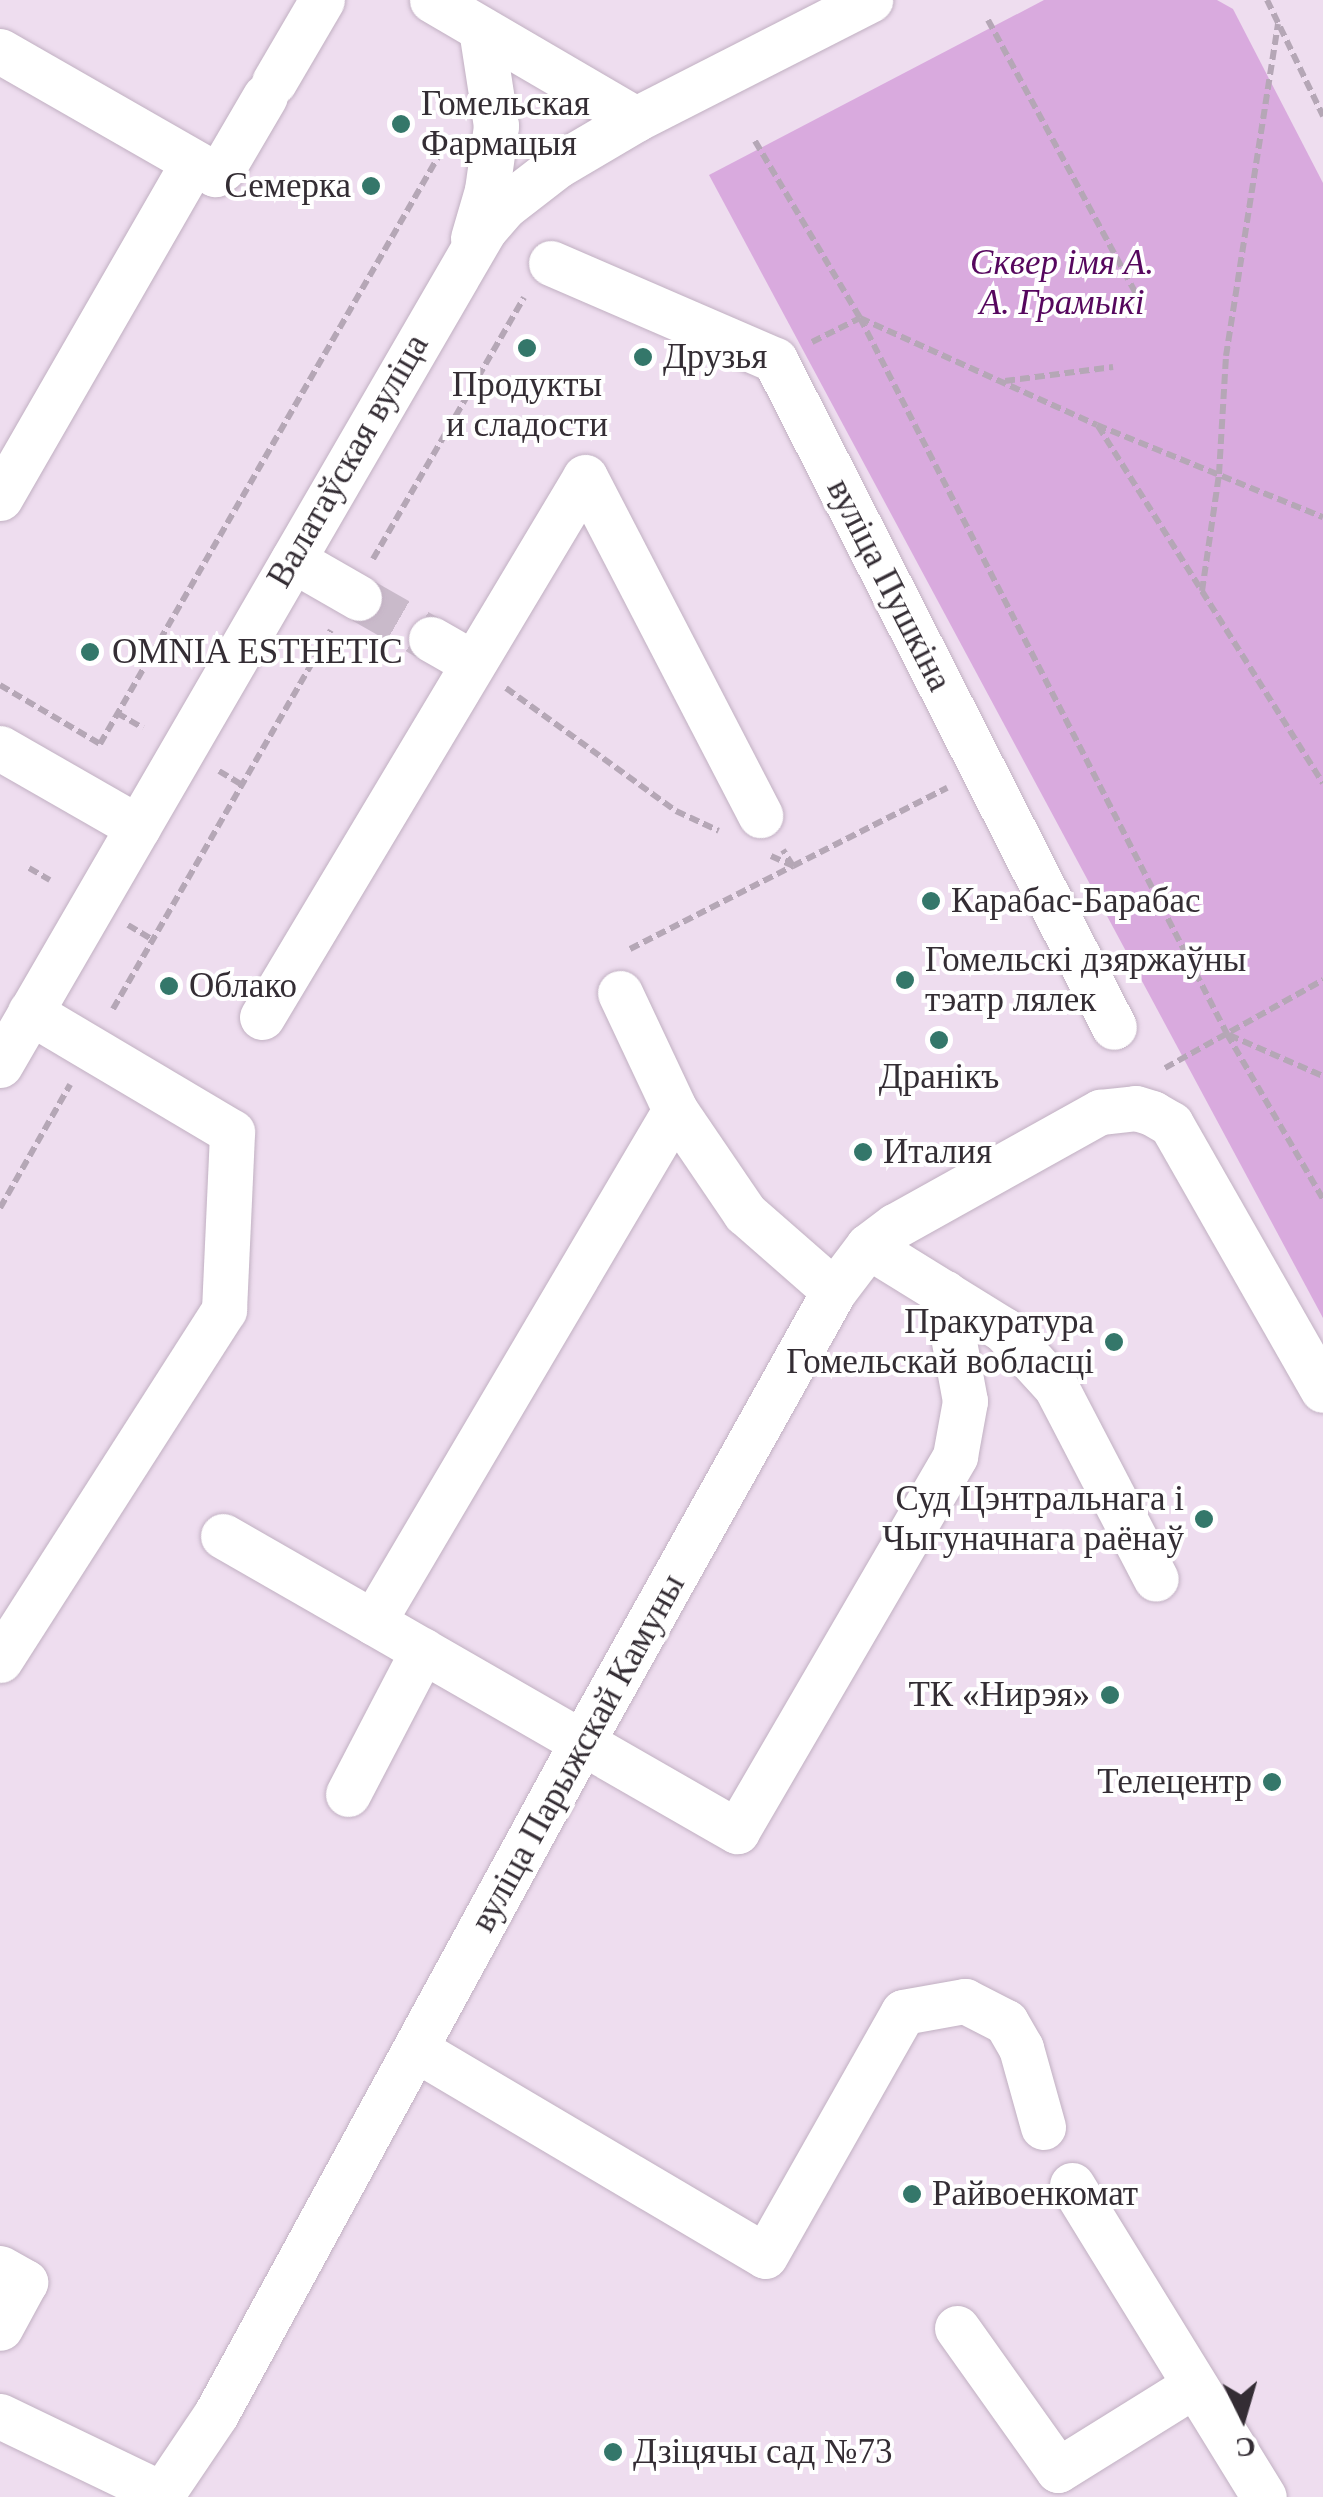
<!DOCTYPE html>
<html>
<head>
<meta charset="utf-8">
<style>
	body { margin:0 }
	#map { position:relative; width:1323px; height:2497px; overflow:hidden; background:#eeddef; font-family:Georgia,serif }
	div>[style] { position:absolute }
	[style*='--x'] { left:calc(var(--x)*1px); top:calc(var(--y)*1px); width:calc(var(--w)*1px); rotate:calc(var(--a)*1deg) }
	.green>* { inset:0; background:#d9aade }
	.minor-tunnel>* { height:45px; margin-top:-22.5px; transform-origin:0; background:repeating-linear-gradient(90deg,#c9baca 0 45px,transparent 0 67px) }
	.path>* { height:6px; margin-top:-3px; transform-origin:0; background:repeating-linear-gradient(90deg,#b5a7b6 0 10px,transparent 0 15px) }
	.roads { filter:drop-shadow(0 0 2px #c1b0c2) drop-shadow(0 0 2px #c1b0c2) }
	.minor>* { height:45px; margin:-22.5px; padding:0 22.5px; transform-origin:22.5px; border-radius:22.5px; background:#fff }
	.dots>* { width:28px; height:28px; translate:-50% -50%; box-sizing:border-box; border:5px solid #fff; border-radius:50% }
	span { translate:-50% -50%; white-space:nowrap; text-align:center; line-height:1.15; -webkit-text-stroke:8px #fff; paint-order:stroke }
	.poi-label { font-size:35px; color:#342d34 }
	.left { translate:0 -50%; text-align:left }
	.right { translate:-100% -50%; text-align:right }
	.park-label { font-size:35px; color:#56075e; font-style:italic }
	.street-label { font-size:35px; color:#342d34 }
	.north { position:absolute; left:1193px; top:2367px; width:100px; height:100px; -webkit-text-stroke:8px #fff; paint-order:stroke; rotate:175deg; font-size:28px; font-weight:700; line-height:40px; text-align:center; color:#342d34 }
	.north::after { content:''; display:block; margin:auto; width:35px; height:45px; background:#342d34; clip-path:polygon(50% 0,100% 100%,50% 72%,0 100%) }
</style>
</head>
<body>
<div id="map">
	<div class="green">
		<i style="clip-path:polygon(1044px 0,1217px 0,1233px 9px,1323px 183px,1323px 1318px,709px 175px)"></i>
	</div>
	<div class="minor-tunnel">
		<i style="--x:359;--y:598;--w:83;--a:29.7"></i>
	</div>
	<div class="path">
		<i style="--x:1267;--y:0;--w:129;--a:64.2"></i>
		<i style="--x:988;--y:20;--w:315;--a:61.6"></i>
		<i style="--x:755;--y:141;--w:206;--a:59.3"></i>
		<i style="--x:860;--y:318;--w:805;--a:62.86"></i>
		<i style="--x:1227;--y:1034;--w:191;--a:59.8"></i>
		<i style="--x:860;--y:318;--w:260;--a:24.3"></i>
		<i style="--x:1097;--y:425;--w:244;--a:22.2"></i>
		<i style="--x:812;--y:342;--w:54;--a:-26.6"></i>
		<i style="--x:1005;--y:381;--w:109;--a:-7.4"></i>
		<i style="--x:1098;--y:426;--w:422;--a:57.8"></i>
		<i style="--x:373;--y:559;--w:302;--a:-60"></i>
		<i style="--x:1202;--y:591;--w:118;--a:-81.7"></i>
		<i style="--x:1219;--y:474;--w:118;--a:-86.6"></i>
		<i style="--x:1226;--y:356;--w:336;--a:-81.1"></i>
		<i style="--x:0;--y:685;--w:116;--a:30.5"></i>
		<i style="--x:100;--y:744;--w:699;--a:-60.06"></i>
		<i style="--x:506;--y:688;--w:210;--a:35.9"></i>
		<i style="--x:676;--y:811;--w:47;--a:24.9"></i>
		<i style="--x:117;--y:713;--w:30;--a:30"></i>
		<i style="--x:219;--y:771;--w:27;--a:31"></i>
		<i style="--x:771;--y:856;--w:24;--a:24"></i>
		<i style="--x:793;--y:866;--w:173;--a:-26.9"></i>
		<i style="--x:29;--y:868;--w:24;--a:30"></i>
		<i style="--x:128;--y:925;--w:29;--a:31"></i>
		<i style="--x:630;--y:949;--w:183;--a:-27"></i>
		<i style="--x:793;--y:866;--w:19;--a:-122"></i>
		<i style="--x:113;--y:1009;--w:437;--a:-60.1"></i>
		<i style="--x:1229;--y:1035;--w:103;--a:23.6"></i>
		<i style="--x:1165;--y:1068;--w:181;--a:-29.1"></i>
		<i style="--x:0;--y:1208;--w:142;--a:-60.4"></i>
	</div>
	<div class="roads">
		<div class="minor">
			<i style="--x:432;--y:0;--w:236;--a:30.3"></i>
			<i style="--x:0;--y:51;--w:248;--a:29.8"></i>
			<i style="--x:215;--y:174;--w:10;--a:-37"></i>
			<i style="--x:223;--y:168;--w:83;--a:-59.7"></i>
			<i style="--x:274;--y:82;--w:95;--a:-59.7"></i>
			<i style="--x:473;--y:238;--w:50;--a:-73.7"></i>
			<i style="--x:487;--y:190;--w:65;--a:-82"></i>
			<i style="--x:496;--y:126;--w:98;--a:-98.8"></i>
			<i style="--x:551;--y:263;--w:244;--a:23.4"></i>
			<i style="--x:775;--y:360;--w:748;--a:63.06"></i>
			<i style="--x:585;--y:477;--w:381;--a:62.6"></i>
			<i style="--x:0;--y:498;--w:385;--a:-60.1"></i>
			<i style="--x:293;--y:560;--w:76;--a:29.9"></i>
			<i style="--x:431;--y:639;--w:48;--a:29.7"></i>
			<i style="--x:0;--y:748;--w:159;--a:29.8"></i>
			<i style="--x:620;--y:993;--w:129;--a:64.8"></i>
			<i style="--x:675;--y:1110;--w:125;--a:55.8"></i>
			<i style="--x:745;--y:1213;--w:118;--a:41.2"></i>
			<i style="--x:262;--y:1017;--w:629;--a:-59.11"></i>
			<i style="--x:0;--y:1065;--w:965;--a:-59.9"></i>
			<i style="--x:484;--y:230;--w:32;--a:-49"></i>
			<i style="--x:505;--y:206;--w:67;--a:-37.7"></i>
			<i style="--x:558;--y:165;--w:91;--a:-30.5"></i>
			<i style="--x:636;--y:119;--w:263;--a:-27"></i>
			<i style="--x:675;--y:1110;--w:594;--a:120.53"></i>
			<i style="--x:373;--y:1622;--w:420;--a:29.9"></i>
			<i style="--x:737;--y:1831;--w:434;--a:-59.8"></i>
			<i style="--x:955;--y:1456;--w:56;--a:-79.7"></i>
			<i style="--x:965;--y:1401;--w:110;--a:-100.5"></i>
			<i style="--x:868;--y:1246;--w:160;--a:31.7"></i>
			<i style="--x:1004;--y:1330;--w:77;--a:47.6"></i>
			<i style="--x:1056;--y:1387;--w:216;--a:62.5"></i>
			<i style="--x:223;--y:1536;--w:173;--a:29.8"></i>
			<i style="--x:0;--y:1660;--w:416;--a:-57.4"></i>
			<i style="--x:224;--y:1310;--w:178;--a:-87.4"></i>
			<i style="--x:232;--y:1132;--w:235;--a:-149.3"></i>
			<i style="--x:348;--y:1794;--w:162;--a:-62.5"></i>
			<i style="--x:417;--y:2050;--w:404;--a:30.6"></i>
			<i style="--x:765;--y:2256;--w:280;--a:-60.5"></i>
			<i style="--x:903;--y:2012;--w:63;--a:-10.1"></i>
			<i style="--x:965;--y:2001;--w:46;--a:27.1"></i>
			<i style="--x:1006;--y:2022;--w:30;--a:60"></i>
			<i style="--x:1021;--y:2048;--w:82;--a:74.4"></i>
			<i style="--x:1072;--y:2185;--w:366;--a:58.4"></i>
			<i style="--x:0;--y:2268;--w:29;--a:29"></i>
			<i style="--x:25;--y:2282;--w:52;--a:118.5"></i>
			<i style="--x:957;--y:2328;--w:174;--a:54.6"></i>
			<i style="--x:1058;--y:2470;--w:159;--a:-31.9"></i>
			<i style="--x:0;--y:2416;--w:180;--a:25.7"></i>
			<i style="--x:160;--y:2497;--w:100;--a:-56"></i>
			<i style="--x:216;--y:2414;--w:765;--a:-61.43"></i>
			<i style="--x:582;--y:1742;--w:517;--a:-60.81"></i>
			<i style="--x:834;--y:1291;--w:56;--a:-52.9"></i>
			<i style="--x:868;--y:1246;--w:34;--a:-37"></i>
			<i style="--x:895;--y:1226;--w:235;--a:-29.1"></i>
			<i style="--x:1100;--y:1112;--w:36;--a:-6"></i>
			<i style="--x:1136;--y:1108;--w:17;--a:17"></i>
			<i style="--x:1152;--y:1113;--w:22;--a:30"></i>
			<i style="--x:1171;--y:1124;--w:306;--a:60.3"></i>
		</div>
	</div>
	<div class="dots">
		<i style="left:401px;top:124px;background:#34776a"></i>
		<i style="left:371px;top:186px;background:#34776a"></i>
		<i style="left:527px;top:348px;background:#34776a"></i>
		<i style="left:643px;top:357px;background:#34776a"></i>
		<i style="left:90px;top:652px;background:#34776a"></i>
		<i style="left:931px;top:901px;background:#34776a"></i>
		<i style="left:905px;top:980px;background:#34776a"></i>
		<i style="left:169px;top:986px;background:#34776a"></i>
		<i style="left:939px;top:1040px;background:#34776a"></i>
		<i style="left:863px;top:1152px;background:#34776a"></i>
		<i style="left:1114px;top:1342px;background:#34776a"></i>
		<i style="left:1204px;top:1519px;background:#34776a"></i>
		<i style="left:1110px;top:1695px;background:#34776a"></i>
		<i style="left:1272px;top:1782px;background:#34776a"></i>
		<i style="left:912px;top:2194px;background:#34776a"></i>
		<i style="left:613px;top:2452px;background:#34776a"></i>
	</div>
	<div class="poi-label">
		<span class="left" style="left:421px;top:124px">Гомельская<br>Фармацыя</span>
		<span class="right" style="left:351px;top:186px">Семерка</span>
		<span class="left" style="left:663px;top:357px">Друзья</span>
		<span style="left:527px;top:405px">Продукты<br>и сладости</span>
		<span class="left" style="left:112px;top:652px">OMNIA ESTHETIC</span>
		<span class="left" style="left:951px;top:901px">Карабас-Барабас</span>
		<span class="left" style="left:925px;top:980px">Гомельскі дзяржаўны<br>тэатр лялек</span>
		<span class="left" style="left:189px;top:986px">Облако</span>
		<span style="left:939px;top:1077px">Дранікъ</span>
		<span class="left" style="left:883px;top:1152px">Италия</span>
		<span class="right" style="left:1094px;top:1342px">Пракуратура<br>Гомельскай вобласці</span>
		<span class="right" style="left:1184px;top:1519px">Суд Цэнтральнага і<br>Чыгуначнага раёнаў</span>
		<span class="right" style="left:1090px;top:1695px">ТК «Нирэя»</span>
		<span class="right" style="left:1252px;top:1782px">Телецентр</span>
		<span class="left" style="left:932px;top:2194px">Райвоенкомат</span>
		<span class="left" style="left:633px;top:2452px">Дзіцячы сад №73</span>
	</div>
	<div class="park-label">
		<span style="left:1062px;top:283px">Сквер імя А.<br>А. Грамыкі</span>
	</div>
	<div class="street-label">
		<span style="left:348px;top:461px;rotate:-60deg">Валатаўская вуліца</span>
		<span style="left:889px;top:585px;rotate:63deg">вуліца Пушкіна</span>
		<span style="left:578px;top:1753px;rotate:-61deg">вуліца Парыжскай Камуны</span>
	</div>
	<div class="north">С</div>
</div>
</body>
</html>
